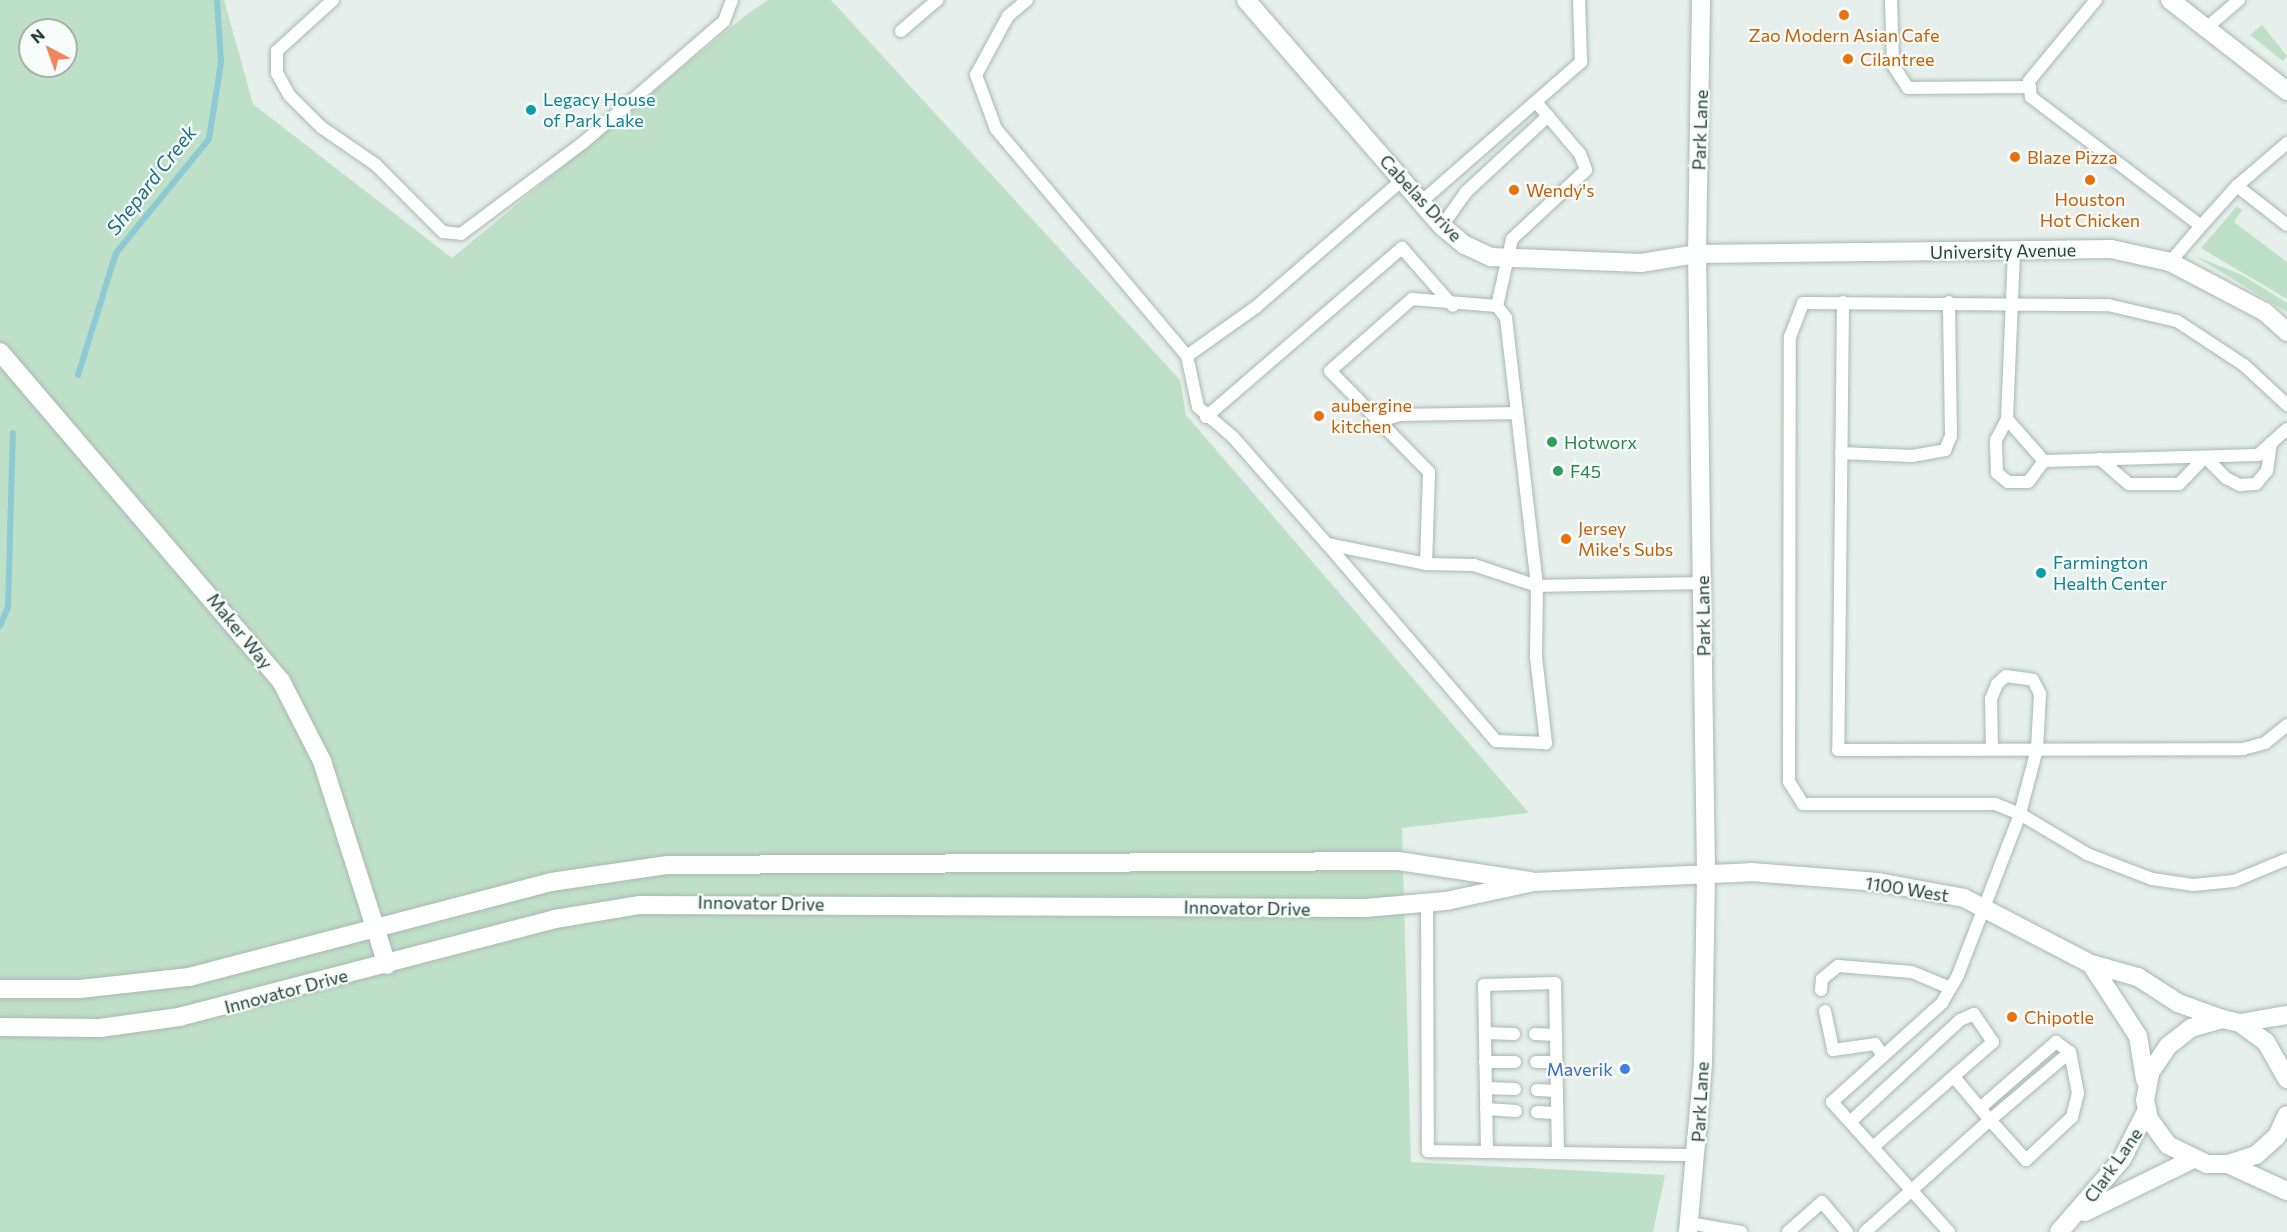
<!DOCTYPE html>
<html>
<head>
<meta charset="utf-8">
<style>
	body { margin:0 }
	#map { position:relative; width:2287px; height:1232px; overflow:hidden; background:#e6efeb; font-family:Commissioner,sans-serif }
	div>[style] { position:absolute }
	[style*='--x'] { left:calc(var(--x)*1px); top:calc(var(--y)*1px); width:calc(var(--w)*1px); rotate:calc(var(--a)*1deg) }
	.green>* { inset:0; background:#bfe0c8 }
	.stream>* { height:6px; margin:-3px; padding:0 3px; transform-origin:3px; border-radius:3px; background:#8ec9d4 }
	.roads { filter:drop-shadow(0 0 2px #a8b8b2) drop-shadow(0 0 2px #a8b8b2) }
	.lane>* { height:12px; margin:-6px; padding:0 6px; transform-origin:6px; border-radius:6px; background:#fff }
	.street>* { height:18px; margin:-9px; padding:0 9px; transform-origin:9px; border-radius:9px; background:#fff }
	.secondary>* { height:18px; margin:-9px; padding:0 9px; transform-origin:9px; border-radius:9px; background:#fff }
	.dots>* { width:16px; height:16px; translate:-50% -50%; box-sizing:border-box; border:3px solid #f7fbf9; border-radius:50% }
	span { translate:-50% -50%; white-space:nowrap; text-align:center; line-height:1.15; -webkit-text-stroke:4.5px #f7fbf9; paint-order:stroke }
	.food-label { font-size:18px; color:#c56008 }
	.left { translate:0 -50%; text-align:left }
	.culture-label { font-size:18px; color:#0d838f }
	.street-label { font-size:18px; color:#24423a }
	.leisure-label { font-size:18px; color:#27864d }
	.shop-label { font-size:18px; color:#366cbe }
	.right { translate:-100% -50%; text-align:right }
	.water-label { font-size:20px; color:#1c6f80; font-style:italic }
	.north { position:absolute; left:18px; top:18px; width:60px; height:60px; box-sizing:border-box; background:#f7fbf9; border:2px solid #a3b1ad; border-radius:50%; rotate:319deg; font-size:16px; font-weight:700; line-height:24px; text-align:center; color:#24423a }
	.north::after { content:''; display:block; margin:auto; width:21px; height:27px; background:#f4845f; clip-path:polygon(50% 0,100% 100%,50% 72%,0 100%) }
</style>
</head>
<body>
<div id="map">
	<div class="green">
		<i style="clip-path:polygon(evenodd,0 0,224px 0,253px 104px,452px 258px,746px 15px,768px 0,831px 0,1180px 380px,1186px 415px,1529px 813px,1402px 828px,1411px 1162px,1665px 1175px,1653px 1232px,0 1232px,0 0,30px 30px,66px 30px,66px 66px,30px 66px,30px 30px)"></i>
		<i style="clip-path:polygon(2262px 25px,2287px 56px,2283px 61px,2250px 35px)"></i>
		<i style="clip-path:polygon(2237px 206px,2242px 210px,2234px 222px,2287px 262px,2287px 299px,2201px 248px)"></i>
		<i style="clip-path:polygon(2195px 256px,2242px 275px,2287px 303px,2287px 312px)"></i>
	</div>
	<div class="stream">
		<i style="--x:78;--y:375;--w:128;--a:-72.7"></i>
		<i style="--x:116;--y:253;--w:147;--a:-50.8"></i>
		<i style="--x:209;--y:139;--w:78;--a:-81.1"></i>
		<i style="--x:221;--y:62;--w:62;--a:-93.7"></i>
		<i style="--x:0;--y:626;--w:21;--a:-67"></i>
		<i style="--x:8;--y:607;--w:174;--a:-88.4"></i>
	</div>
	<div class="roads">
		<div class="lane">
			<i style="--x:333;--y:0;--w:76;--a:137.7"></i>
			<i style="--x:277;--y:51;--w:22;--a:90"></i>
			<i style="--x:277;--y:73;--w:26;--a:61"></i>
			<i style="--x:290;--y:96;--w:44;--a:45"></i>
			<i style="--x:321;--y:127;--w:67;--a:34.6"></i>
			<i style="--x:376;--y:165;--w:95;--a:45"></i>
			<i style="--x:443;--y:232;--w:18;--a:6"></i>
			<i style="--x:461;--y:234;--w:154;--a:-36.8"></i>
			<i style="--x:584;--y:142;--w:185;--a:-40.8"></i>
			<i style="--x:724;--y:21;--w:22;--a:-69"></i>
			<i style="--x:1027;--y:0;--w:25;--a:140"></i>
			<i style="--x:1008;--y:16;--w:67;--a:118.5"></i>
			<i style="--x:976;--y:75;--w:58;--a:69.7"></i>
			<i style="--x:996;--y:129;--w:297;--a:49.9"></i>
			<i style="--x:1187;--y:356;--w:85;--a:-35.4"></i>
			<i style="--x:1256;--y:307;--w:194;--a:-41"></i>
			<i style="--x:1891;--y:0;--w:65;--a:88.2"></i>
			<i style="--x:1893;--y:65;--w:27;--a:57"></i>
			<i style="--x:1908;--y:88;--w:122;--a:-0.5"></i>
			<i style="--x:2096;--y:0;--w:105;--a:129.6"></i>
			<i style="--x:2029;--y:81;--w:16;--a:83"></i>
			<i style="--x:2031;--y:97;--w:213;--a:37.2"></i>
			<i style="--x:2201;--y:226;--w:48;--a:130.7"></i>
			<i style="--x:2204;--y:30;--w:46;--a:-40.6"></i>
			<i style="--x:901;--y:31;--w:48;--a:-40.7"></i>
			<i style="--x:1536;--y:102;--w:68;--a:49.8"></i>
			<i style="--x:1580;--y:154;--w:17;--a:69"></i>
			<i style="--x:1586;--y:170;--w:101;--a:137"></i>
			<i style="--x:1512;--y:239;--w:69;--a:102.6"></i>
			<i style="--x:1497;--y:306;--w:15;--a:53"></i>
			<i style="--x:1506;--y:318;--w:270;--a:83.4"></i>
			<i style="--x:1537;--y:586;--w:165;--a:-1"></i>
			<i style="--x:2237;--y:186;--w:66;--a:-40.7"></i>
			<i style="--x:1421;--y:202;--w:213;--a:-41.2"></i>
			<i style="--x:1581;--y:62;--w:62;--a:-91.8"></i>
			<i style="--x:1442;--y:226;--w:42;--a:-54.8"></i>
			<i style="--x:1466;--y:192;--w:112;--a:-42.8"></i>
			<i style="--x:2201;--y:226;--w:54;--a:-48"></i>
			<i style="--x:2237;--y:186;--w:63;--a:38"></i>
			<i style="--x:1843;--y:302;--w:448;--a:90.6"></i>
			<i style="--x:1838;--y:750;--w:405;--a:-0.1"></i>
			<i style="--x:2243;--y:749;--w:23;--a:-15"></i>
			<i style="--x:2265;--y:743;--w:28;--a:-39"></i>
			<i style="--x:1187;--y:356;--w:52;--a:77.8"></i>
			<i style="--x:1198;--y:407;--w:46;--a:40.6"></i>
			<i style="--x:1233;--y:437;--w:142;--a:48.7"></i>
			<i style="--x:1327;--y:544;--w:101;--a:11.4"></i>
			<i style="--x:1426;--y:564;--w:48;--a:1.2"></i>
			<i style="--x:1474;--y:565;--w:66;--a:18.4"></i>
			<i style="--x:1537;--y:586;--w:71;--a:90.8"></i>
			<i style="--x:1536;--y:657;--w:87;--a:83.4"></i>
			<i style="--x:1546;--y:743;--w:50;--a:-177.7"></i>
			<i style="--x:1496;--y:741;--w:260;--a:-130.6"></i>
			<i style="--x:1206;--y:417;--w:259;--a:-40.8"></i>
			<i style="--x:1402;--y:248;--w:77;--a:48.7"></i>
			<i style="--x:2007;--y:419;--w:56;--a:48.6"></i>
			<i style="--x:2044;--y:461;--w:26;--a:127"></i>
			<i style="--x:2028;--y:482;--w:20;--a:180"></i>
			<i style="--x:2008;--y:482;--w:14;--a:-141"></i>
			<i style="--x:1997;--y:473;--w:33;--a:-92"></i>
			<i style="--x:1996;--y:440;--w:24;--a:-62"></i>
			<i style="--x:2007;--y:419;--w:168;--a:-87.6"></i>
			<i style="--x:1376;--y:422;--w:26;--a:-16"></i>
			<i style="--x:1401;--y:415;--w:115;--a:-1"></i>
			<i style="--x:1841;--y:453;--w:71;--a:2.4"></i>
			<i style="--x:1912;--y:456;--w:34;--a:-10"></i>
			<i style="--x:1945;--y:450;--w:15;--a:-67"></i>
			<i style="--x:1951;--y:436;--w:134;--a:-90.9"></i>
			<i style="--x:2100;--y:459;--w:38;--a:41"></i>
			<i style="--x:2129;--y:484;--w:50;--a:0"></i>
			<i style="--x:2179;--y:484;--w:37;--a:-46"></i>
			<i style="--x:2205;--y:457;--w:30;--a:45"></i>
			<i style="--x:2226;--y:478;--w:16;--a:27"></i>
			<i style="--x:2240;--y:485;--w:16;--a:-4"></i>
			<i style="--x:2256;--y:484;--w:17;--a:-50"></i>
			<i style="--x:2267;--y:471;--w:28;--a:-82"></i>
			<i style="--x:2044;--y:461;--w:214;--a:-1.6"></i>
			<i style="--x:2258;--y:455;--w:39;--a:-42"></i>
			<i style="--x:1426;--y:564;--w:92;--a:-88.1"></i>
			<i style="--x:1429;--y:472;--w:141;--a:-134.4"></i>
			<i style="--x:1330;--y:371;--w:109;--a:-41.3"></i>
			<i style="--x:1412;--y:299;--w:85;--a:4.7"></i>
			<i style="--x:1992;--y:749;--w:50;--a:-91.1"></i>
			<i style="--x:1991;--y:699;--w:16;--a:-68"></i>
			<i style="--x:1997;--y:684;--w:12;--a:-42"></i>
			<i style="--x:2006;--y:676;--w:27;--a:8"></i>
			<i style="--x:2033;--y:680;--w:16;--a:63"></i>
			<i style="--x:2040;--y:694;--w:55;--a:93.1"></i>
			<i style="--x:2037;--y:749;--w:67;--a:104.7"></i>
			<i style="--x:2020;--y:814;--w:27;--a:-158"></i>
			<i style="--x:1995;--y:804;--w:192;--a:180"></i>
			<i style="--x:1803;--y:804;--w:26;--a:-122"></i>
			<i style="--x:1789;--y:782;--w:445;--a:-89.9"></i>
			<i style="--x:1790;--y:337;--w:36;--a:-69"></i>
			<i style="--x:1803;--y:303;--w:305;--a:0.4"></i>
			<i style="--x:2108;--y:305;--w:71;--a:13.1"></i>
			<i style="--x:2177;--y:321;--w:80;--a:33.3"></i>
			<i style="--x:2244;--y:365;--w:59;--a:42.9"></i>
			<i style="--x:1427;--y:902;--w:249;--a:89.8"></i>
			<i style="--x:1428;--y:1151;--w:269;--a:0.9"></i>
			<i style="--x:1821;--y:990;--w:11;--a:-85"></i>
			<i style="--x:1822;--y:979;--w:21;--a:-39"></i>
			<i style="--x:1838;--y:966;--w:74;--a:4.6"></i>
			<i style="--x:1912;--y:972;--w:41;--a:22.8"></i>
			<i style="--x:1825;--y:1011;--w:40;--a:78"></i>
			<i style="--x:1833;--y:1050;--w:42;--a:-8.1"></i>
			<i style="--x:1875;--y:1044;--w:12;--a:55"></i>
			<i style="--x:1485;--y:1033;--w:29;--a:2"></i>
			<i style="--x:1535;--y:1034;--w:21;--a:3"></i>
			<i style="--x:1485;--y:1062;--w:30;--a:0"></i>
			<i style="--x:1536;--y:1062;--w:20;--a:0"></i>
			<i style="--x:1486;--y:1088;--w:29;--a:2"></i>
			<i style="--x:1537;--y:1090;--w:20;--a:3"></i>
			<i style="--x:1980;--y:1108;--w:101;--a:-41"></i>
			<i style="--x:2056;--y:1042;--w:17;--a:36"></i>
			<i style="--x:2070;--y:1052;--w:42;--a:79"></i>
			<i style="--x:2078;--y:1093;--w:25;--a:104"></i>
			<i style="--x:2072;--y:1117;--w:63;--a:136.9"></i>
			<i style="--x:2026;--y:1160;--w:54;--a:-132"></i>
			<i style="--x:1990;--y:1120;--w:105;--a:-40.4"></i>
			<i style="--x:1486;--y:1109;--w:30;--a:4"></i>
			<i style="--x:1537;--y:1112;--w:20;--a:3"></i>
			<i style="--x:1850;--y:1122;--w:150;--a:-42.8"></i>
			<i style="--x:1960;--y:1020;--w:15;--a:-23"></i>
			<i style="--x:1974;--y:1014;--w:34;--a:56"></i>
			<i style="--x:1993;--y:1042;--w:159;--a:138.8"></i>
			<i style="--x:1487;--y:1152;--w:167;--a:-91"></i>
			<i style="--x:1484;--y:985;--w:71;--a:-1.6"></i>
			<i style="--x:1555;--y:983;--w:170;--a:89"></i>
			<i style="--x:1689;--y:1223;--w:53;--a:9.8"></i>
			<i style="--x:1788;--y:1232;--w:45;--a:-41.4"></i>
			<i style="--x:1822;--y:1202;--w:39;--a:50"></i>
			<i style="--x:1865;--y:1232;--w:168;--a:-41.9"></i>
			<i style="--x:1990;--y:1120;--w:56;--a:-129.9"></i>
			<i style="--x:1949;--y:1232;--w:175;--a:-132"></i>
			<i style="--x:1832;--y:1102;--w:148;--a:-42"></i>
			<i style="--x:1942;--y:1003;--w:32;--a:-60"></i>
			<i style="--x:1958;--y:975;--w:173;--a:-68.9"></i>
			<i style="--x:2020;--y:814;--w:78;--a:30.8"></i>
			<i style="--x:2087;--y:854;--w:70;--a:21"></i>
			<i style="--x:2152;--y:879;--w:41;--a:8.3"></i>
			<i style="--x:2193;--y:885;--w:41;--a:-5.6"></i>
			<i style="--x:2234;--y:881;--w:57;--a:-22.5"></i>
		</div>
		<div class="street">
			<i style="--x:1246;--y:0;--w:299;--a:49.1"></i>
			<i style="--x:1442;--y:226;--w:30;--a:40"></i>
			<i style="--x:1465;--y:245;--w:29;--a:25"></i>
			<i style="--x:1491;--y:257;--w:150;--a:2.3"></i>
			<i style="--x:1641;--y:263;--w:57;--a:-9.1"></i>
			<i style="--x:1697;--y:254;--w:414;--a:-0.7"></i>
			<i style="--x:2111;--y:249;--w:60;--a:12.4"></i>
			<i style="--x:2170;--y:262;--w:107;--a:27.8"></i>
			<i style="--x:2265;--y:312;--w:30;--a:42"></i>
			<i style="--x:2170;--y:0;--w:148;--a:37.9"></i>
			<i style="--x:0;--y:352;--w:433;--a:49.5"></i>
			<i style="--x:281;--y:681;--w:90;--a:62.9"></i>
			<i style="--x:322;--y:761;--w:214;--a:72.3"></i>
			<i style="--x:2085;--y:1212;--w:118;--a:-26.1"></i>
			<i style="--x:2059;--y:1232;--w:96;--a:-49.2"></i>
			<i style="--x:2122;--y:1159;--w:55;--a:-63"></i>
		</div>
		<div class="secondary">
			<i style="--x:2091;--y:964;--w:86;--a:56.9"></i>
			<i style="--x:2138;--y:1036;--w:44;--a:80.8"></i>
			<i style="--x:0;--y:989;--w:80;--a:0"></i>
			<i style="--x:80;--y:989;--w:110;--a:-6.3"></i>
			<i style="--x:189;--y:977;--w:374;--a:-14.7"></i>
			<i style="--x:551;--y:882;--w:118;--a:-8.3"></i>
			<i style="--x:668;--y:865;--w:730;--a:-0.31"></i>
			<i style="--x:1398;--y:861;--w:134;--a:8.6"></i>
			<i style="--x:2240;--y:1023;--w:48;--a:-9.7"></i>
			<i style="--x:0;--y:1027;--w:100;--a:0.6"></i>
			<i style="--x:100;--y:1028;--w:80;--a:-7.9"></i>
			<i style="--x:179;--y:1017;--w:389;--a:-14.6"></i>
			<i style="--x:555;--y:919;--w:86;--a:-9.4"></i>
			<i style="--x:640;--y:905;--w:725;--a:0.24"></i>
			<i style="--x:1365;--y:908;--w:81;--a:-4.9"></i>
			<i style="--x:1446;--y:901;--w:90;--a:-12.2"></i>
			<i style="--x:1534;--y:882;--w:217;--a:-2.6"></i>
			<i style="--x:1751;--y:872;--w:127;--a:4.5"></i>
			<i style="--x:1878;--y:882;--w:87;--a:10.5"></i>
			<i style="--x:1964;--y:898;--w:143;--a:27.5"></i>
			<i style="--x:2091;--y:964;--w:49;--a:15.5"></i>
			<i style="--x:2138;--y:977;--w:48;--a:33"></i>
			<i style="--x:2178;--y:1003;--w:47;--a:20"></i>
			<i style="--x:2287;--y:1079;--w:43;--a:-119.6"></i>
			<i style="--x:2266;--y:1042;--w:32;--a:-144"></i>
			<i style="--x:2240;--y:1023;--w:18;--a:-167"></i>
			<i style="--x:2222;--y:1019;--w:32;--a:164"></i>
			<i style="--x:2191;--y:1028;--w:29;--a:142"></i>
			<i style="--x:2168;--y:1046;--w:32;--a:124"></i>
			<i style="--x:2150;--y:1073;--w:27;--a:100"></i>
			<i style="--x:2145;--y:1100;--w:19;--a:78"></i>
			<i style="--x:2149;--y:1119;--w:32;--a:54"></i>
			<i style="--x:2168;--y:1145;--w:43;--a:26"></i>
			<i style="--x:2207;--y:1164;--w:21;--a:0"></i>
			<i style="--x:2228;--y:1164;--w:29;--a:-18"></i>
			<i style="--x:2256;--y:1155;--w:28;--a:-42"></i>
			<i style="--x:2277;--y:1136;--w:23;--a:-65"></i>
			<i style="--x:2228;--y:1164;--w:65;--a:24.6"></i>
			<i style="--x:1688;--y:1232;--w:170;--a:-84.9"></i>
			<i style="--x:1703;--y:1063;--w:190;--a:-89.1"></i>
			<i style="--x:1706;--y:873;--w:619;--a:-90.83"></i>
			<i style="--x:1697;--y:254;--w:254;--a:-89.1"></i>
		</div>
	</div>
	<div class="dots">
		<i style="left:1844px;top:15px;background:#e8710a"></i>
		<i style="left:1848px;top:59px;background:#e8710a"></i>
		<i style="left:531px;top:110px;background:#0f9aa8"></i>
		<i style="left:2015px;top:157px;background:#e8710a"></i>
		<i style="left:2090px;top:180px;background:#e8710a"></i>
		<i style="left:1514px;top:190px;background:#e8710a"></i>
		<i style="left:1319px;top:416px;background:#e8710a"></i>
		<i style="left:1552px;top:442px;background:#2e9e5b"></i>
		<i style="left:1558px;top:471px;background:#2e9e5b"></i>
		<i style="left:1566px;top:539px;background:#e8710a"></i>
		<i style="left:2041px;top:573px;background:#0f9aa8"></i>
		<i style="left:2012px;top:1017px;background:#e8710a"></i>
		<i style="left:1625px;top:1069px;background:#3f7fe0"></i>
	</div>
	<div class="food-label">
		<span style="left:1844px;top:35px">Zao Modern Asian Cafe</span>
		<span class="left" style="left:1860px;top:59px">Cilantree</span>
		<span class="left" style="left:2027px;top:157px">Blaze Pizza</span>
		<span class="left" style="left:1526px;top:190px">Wendy's</span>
		<span style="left:2090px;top:210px">Houston<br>Hot Chicken</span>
		<span class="left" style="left:1331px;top:416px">aubergine<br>kitchen</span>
		<span class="left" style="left:1578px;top:539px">Jersey<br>Mike's Subs</span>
		<span class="left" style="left:2024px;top:1017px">Chipotle</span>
	</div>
	<div class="culture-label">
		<span class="left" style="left:543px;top:110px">Legacy House<br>of Park Lake</span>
		<span class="left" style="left:2053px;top:573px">Farmington<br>Health Center</span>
	</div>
	<div class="street-label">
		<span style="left:1700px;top:130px;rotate:-88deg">Park Lane</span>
		<span style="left:1421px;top:198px;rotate:47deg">Cabelas Drive</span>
		<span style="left:2003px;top:251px;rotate:-1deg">University Avenue</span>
		<span style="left:1703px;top:616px;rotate:-91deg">Park Lane</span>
		<span style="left:240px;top:631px;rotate:51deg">Maker Way</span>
		<span style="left:1907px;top:889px;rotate:9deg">1100 West</span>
		<span style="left:761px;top:903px;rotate:1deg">Innovator Drive</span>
		<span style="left:1247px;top:908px;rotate:1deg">Innovator Drive</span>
		<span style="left:286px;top:991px;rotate:-15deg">Innovator Drive</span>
		<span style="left:1700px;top:1102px;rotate:-87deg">Park Lane</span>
		<span style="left:2113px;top:1165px;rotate:-55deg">Clark Lane</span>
	</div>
	<div class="leisure-label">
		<span class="left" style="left:1564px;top:442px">Hotworx</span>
		<span class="left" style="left:1570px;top:471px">F45</span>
	</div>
	<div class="shop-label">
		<span class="right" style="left:1613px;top:1069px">Maverik</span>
	</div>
	<div class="water-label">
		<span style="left:151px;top:180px;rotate:-52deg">Shepard Creek</span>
	</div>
	<div class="north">N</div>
</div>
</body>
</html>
